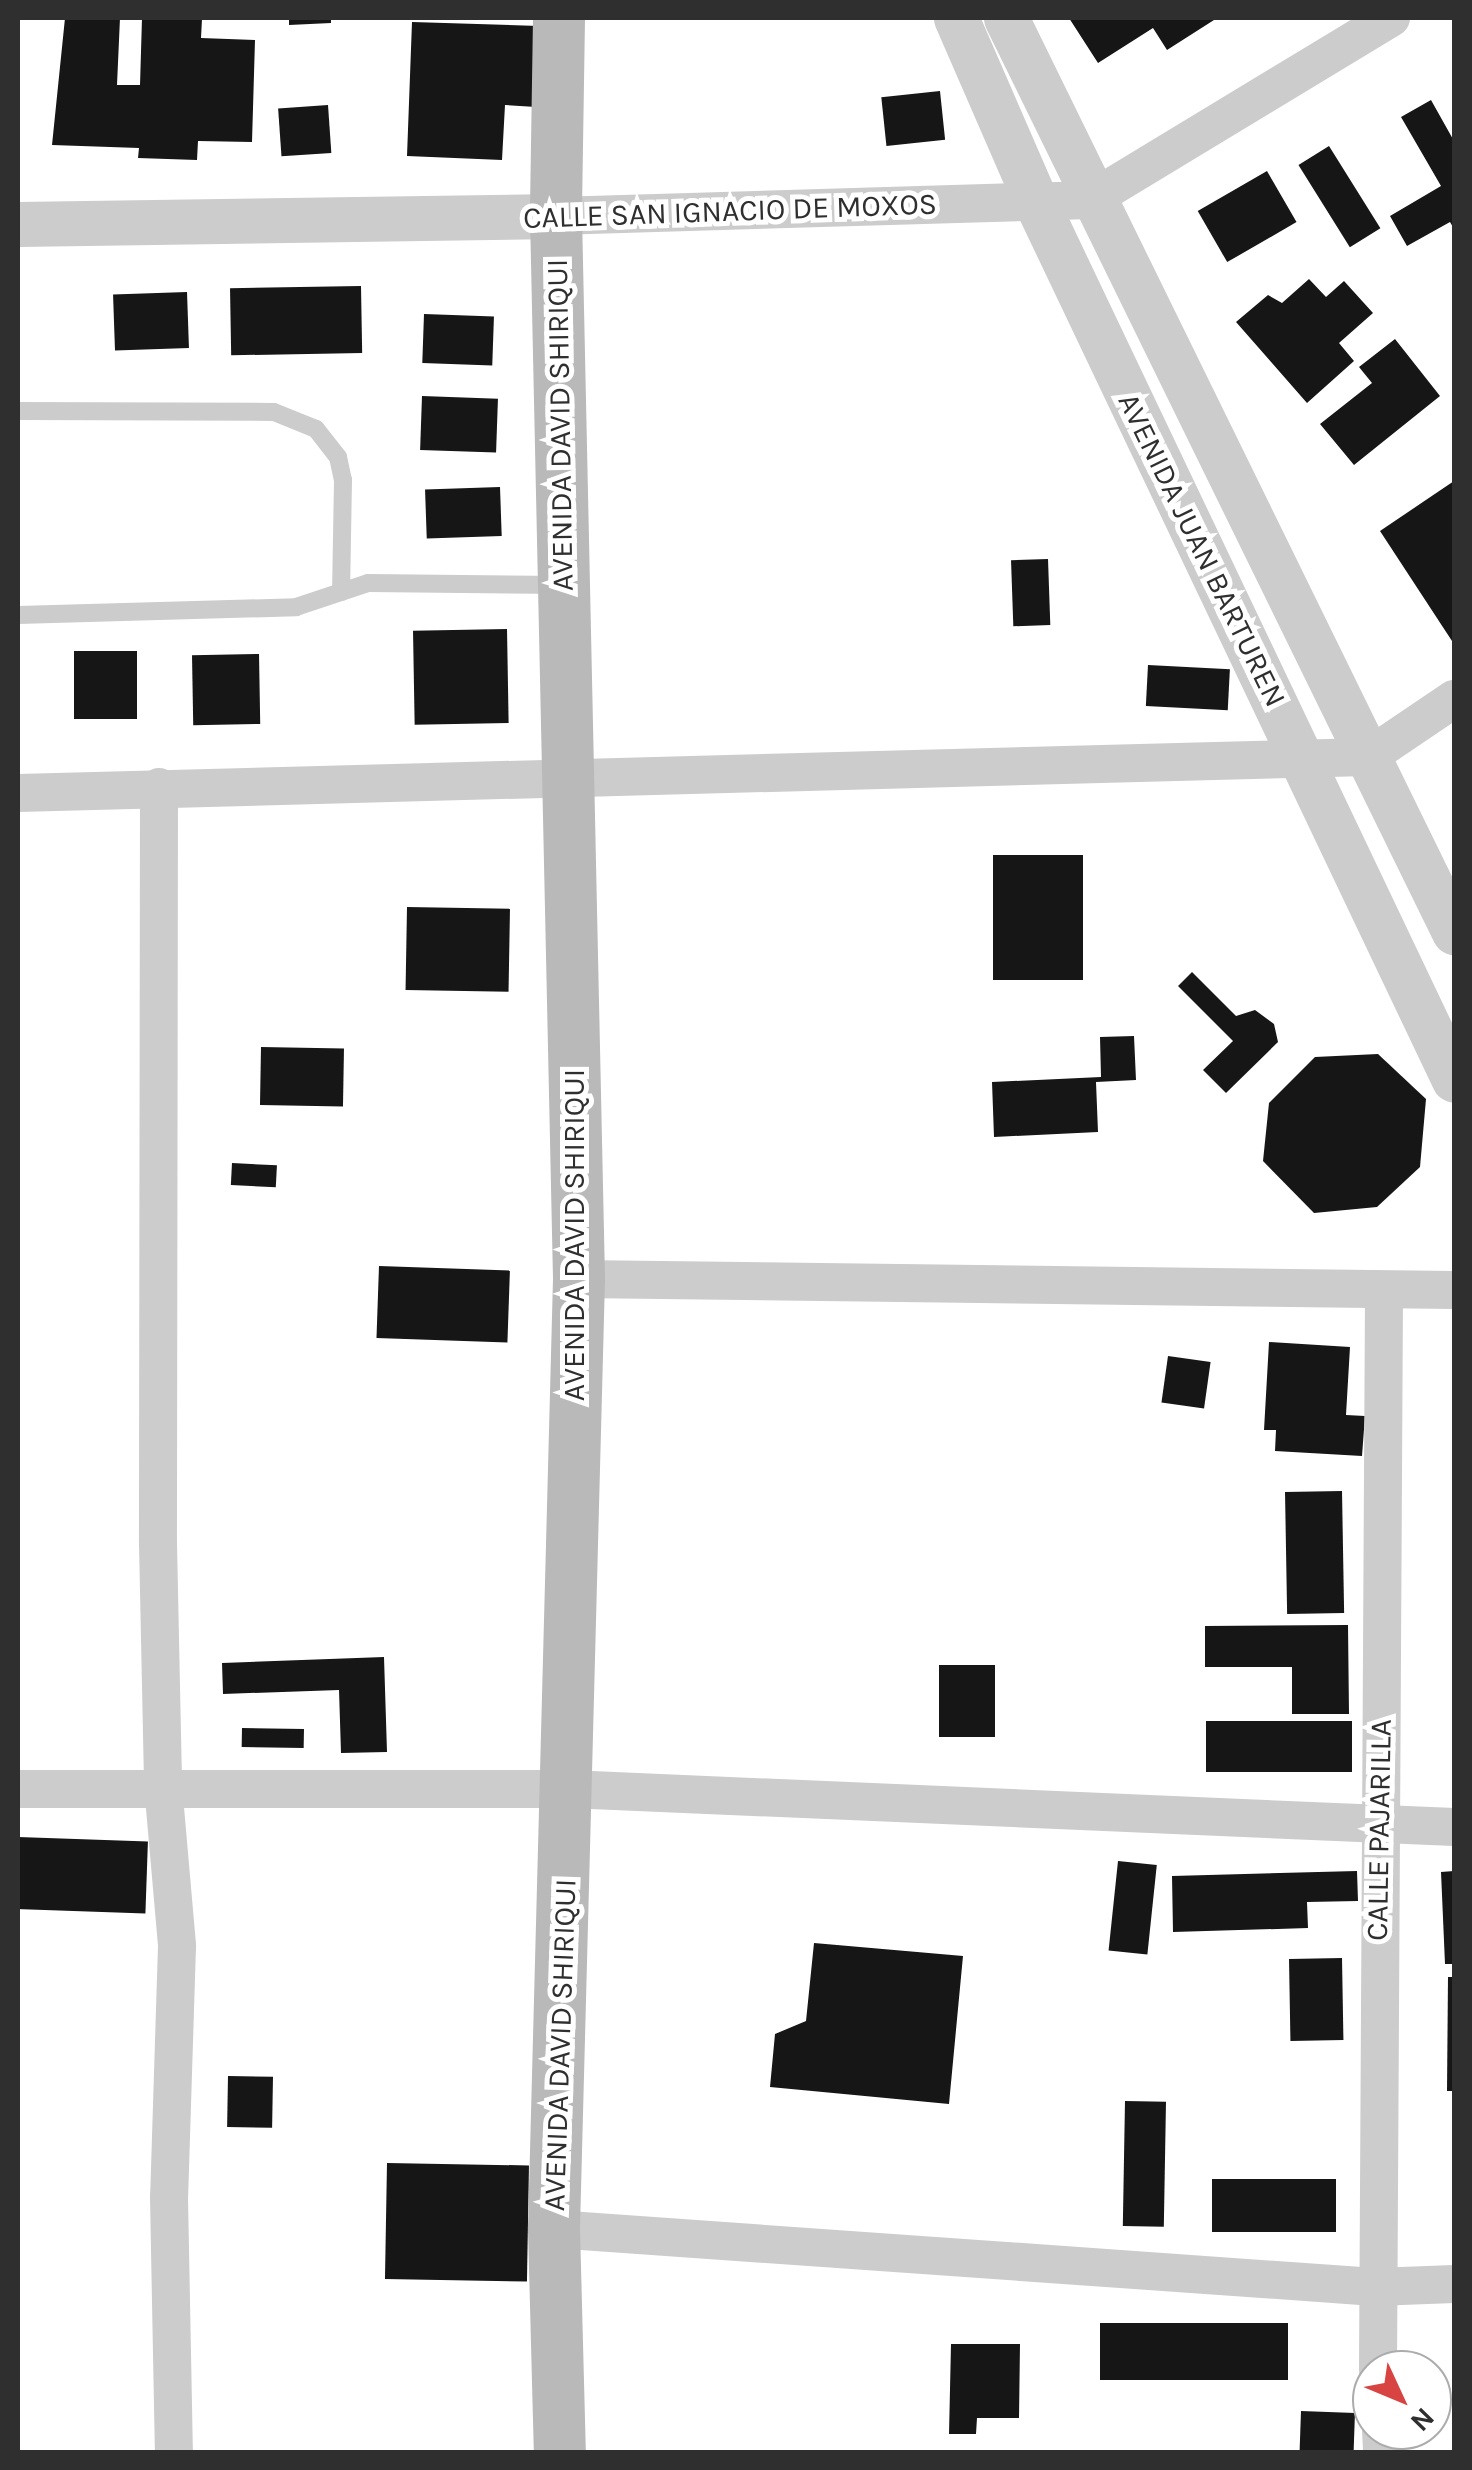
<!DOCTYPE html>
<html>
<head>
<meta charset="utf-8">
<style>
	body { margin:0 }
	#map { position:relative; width:1472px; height:2470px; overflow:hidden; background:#fff; font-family:Karla,sans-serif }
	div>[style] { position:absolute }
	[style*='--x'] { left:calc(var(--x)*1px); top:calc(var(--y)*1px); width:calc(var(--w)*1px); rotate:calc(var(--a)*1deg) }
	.building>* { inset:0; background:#161616; transform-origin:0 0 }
	.service>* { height:18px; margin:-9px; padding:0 9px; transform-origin:9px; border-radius:9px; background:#ccc }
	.minor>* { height:38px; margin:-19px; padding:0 19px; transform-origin:19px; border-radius:19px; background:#ccc }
	.tertiary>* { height:45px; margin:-22.5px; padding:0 22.5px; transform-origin:22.5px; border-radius:22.5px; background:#ccc }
	.secondary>* { height:52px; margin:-26px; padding:0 26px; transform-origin:26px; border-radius:26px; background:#b9b9b9 }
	span { translate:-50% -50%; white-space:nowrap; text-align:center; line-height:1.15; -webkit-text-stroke:10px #fff; paint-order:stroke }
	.street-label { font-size:30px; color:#2f2f2f }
	.frame { position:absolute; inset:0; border:20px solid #2f2f2f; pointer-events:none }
	.north { position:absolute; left:1352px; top:2350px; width:100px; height:100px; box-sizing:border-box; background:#fff; border:2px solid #acacac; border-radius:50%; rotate:134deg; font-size:28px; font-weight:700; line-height:40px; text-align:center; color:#2f2f2f }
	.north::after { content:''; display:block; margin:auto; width:35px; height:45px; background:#d74441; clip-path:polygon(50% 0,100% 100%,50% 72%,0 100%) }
</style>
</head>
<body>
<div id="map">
	<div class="building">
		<i style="clip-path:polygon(65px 18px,120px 18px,117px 85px,140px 85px,142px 18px,202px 19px,201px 38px,255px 40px,252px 142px,198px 141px,197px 160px,138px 158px,139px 148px,52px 145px)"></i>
		<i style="clip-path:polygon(289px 18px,331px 18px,331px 23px,289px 25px)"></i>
		<i style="clip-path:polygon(1069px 18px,1212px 18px,1214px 20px,1167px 50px,1153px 28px,1098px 63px)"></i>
		<i style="clip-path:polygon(412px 22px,539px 26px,536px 107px,505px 105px,502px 160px,407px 156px)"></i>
		<i style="left:940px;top:91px;width:49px;height:59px;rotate:84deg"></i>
		<i style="clip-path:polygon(1431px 100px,1454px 141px,1454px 229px,1450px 222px,1407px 246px,1390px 216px,1441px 186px,1401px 117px)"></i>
		<i style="left:328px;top:105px;width:48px;height:50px;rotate:86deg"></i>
		<i style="left:1329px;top:146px;width:97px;height:36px;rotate:58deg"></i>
		<i style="left:1267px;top:171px;width:59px;height:80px;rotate:60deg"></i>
		<i style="clip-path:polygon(1309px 279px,1326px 297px,1344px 281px,1373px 313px,1339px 343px,1354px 361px,1307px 403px,1236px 322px,1268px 295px,1282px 303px)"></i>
		<i style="left:361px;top:286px;width:67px;height:131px;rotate:89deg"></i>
		<i style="left:187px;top:292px;width:56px;height:74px;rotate:88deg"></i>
		<i style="left:424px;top:314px;width:70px;height:49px;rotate:2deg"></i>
		<i style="clip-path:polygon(1395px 339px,1440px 396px,1354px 465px,1320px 424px,1372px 383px,1359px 367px)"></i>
		<i style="left:422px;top:396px;width:76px;height:54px;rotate:2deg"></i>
		<i style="clip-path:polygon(1454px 481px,1454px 639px,1452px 641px,1380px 531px)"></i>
		<i style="left:500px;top:487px;width:49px;height:75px;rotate:88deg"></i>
		<i style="left:1048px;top:559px;width:66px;height:37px;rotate:88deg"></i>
		<i style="left:507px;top:629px;width:94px;height:94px;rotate:89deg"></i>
		<i style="left:74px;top:651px;width:63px;height:68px"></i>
		<i style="left:259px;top:654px;width:70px;height:67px;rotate:89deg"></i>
		<i style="left:1148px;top:665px;width:82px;height:41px;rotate:3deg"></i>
		<i style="left:1083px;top:855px;width:125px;height:90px;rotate:90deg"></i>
		<i style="left:407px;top:907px;width:103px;height:83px;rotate:1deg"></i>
		<i style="clip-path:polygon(1192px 972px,1236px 1016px,1255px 1010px,1274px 1024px,1278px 1042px,1226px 1093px,1203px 1070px,1233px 1041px,1178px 986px)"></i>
		<i style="clip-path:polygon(1134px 1036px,1136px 1080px,1096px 1082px,1098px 1132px,994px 1137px,992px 1082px,1101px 1077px,1100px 1037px)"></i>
		<i style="left:261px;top:1047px;width:83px;height:58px;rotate:1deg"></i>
		<i style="clip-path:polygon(1378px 1054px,1426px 1099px,1420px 1167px,1377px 1207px,1314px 1213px,1263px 1161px,1269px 1103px,1315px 1057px)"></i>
		<i style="left:232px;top:1163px;width:45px;height:22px;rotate:3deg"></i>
		<i style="left:379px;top:1266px;width:131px;height:72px;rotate:2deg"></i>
		<i style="clip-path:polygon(1269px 1342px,1350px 1347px,1346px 1415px,1365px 1416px,1362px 1456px,1275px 1451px,1276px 1430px,1264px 1430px)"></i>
		<i style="left:1168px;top:1356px;width:43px;height:47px;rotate:8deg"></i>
		<i style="left:1342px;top:1491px;width:122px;height:57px;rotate:89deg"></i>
		<i style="clip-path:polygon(1348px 1625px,1349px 1714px,1292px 1714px,1292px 1667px,1205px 1667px,1205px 1626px)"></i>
		<i style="clip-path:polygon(384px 1657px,387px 1752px,341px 1753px,339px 1690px,223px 1694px,222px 1663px)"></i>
		<i style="left:939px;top:1665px;width:56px;height:72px"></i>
		<i style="left:1206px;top:1721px;width:146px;height:51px"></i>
		<i style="left:242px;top:1728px;width:62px;height:19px;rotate:1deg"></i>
		<i style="left:18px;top:1837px;width:130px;height:72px;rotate:2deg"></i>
		<i style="left:1118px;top:1861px;width:39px;height:90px;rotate:6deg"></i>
		<i style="clip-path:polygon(1357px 1871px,1358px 1901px,1307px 1902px,1308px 1928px,1173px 1932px,1172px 1876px)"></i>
		<i style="clip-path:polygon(1454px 1871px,1454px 1964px,1445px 1964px,1441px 1872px)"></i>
		<i style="clip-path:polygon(814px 1943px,963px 1956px,949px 2104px,770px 2087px,775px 2034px,806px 2021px)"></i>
		<i style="left:1342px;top:1958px;width:82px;height:53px;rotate:89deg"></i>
		<i style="clip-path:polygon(1448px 1977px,1454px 1977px,1454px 2091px,1447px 2091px)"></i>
		<i style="left:228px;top:2076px;width:45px;height:51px;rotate:1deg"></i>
		<i style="left:1125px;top:2101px;width:41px;height:125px;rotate:1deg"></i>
		<i style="left:387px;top:2163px;width:142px;height:116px;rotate:1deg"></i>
		<i style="left:1212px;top:2179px;width:124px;height:53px"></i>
		<i style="left:1100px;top:2323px;width:188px;height:57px"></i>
		<i style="clip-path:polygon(951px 2344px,1020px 2344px,1019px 2418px,977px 2418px,976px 2434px,949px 2434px)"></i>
		<i style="left:1301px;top:2411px;width:54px;height:41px;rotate:2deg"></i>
	</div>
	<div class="service">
		<i style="--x:18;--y:411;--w:256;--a:0.2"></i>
		<i style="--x:274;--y:412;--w:45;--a:22"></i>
		<i style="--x:316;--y:429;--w:36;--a:52"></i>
		<i style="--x:338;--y:457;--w:24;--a:78"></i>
		<i style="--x:343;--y:480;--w:112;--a:91"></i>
		<i style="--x:18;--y:615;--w:278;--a:-1.6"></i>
		<i style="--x:296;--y:607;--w:76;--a:-18.4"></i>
		<i style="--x:368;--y:583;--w:194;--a:0.6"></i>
	</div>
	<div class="minor">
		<i style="--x:556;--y:216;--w:534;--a:-1.72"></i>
		<i style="--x:1090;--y:200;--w:352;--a:-31.2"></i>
		<i style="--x:159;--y:787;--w:756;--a:90.08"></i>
		<i style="--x:158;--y:1543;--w:242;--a:88.8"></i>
		<i style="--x:163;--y:1785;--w:162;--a:85"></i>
		<i style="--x:177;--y:1946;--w:251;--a:91.8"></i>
		<i style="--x:169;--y:2197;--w:255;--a:88.9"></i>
		<i style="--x:18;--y:793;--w:1350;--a:-1.53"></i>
		<i style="--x:1368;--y:757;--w:104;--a:-34"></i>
		<i style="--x:579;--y:1279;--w:875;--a:0.72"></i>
		<i style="--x:18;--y:1789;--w:550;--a:0"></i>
		<i style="--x:568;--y:1789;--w:887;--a:2.46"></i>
		<i style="--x:554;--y:2229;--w:823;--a:4.04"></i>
		<i style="--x:1375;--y:2287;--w:79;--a:-2.2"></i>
		<i style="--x:1378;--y:2370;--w:1080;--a:-89.68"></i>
		<i style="--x:1381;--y:2430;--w:22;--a:87"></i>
	</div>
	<div class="tertiary">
		<i style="--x:956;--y:18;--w:201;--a:66.5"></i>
		<i style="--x:1036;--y:202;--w:972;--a:64.54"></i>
		<i style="--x:1006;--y:18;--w:1018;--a:63.89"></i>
		<i style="--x:18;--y:224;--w:538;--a:-0.85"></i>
	</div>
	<div class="secondary">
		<i style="--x:559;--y:18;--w:198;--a:90.9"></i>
		<i style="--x:556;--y:216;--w:1063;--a:88.76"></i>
		<i style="--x:579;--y:1279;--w:950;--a:91.51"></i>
		<i style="--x:554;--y:2229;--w:223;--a:88.5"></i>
	</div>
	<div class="street-label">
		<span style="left:730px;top:211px;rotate:-2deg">CALLE SAN IGNACIO DE MOXOS</span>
		<span style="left:560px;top:425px;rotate:-91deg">AVENIDA DAVID SHIRIQUI</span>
		<span style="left:1202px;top:550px;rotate:64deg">AVENIDA JUAN BARTUREN</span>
		<span style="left:574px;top:1235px;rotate:-90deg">AVENIDA DAVID SHIRIQUI</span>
		<span style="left:1379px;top:1830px;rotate:-89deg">CALLE PAJARILLA</span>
		<span style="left:560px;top:2045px;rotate:-88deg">AVENIDA DAVID SHIRIQUI</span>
	</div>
	<div class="frame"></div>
	<div class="north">N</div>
</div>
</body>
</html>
